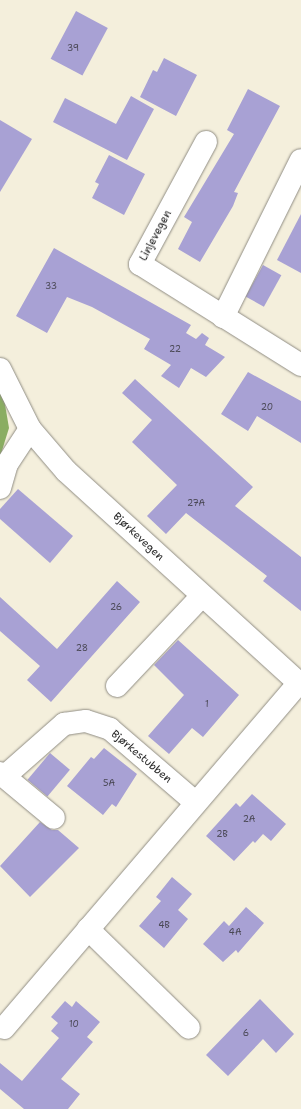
<!DOCTYPE html>
<html>
<head>
<meta charset="utf-8">
<style>
	body { margin:0 }
	#map { position:relative; width:301px; height:1109px; overflow:hidden; background:#f4efdc; font-family:"Shantell Sans",sans-serif }
	div>[style] { position:absolute }
	[style*='--x'] { left:calc(var(--x)*1px); top:calc(var(--y)*1px); width:calc(var(--w)*1px); rotate:calc(var(--a)*1deg) }
	.forest>* { inset:0; background:#8aad62 }
	.building>* { inset:0; background:#a8a1d4; transform-origin:0 0 }
	.roads { filter:drop-shadow(0 0 1px #908d84) drop-shadow(0 0 1px #908d84) }
	.minor>* { height:22px; margin:-11px; padding:0 11px; transform-origin:11px; border-radius:11px; background:#fff }
	span { translate:-50% -50%; white-space:nowrap; text-align:center; line-height:1.15; -webkit-text-stroke:3px #fff; paint-order:stroke }
	.number-label { font-size:9px; color:#4a4855 }
	.number-label span { -webkit-text-stroke-width:0 }
	.street-label { font-size:11px; color:#2b2b2b }
</style>
</head>
<body>
<div id="map">
	<div class="forest">
		<i style="clip-path:polygon(0 375px,9px 428px,0 457px)"></i>
	</div>
	<div class="building">
		<i style="left:76px;top:11px;width:36px;height:54px;rotate:28deg"></i>
		<i style="clip-path:polygon(164px 58px,197px 75px,176px 116px,140px 97px,153px 70px,157px 72px)"></i>
		<i style="clip-path:polygon(248px 89px,280px 106px,234px 192px,238px 193px,233px 206px,200px 262px,178px 249px,192px 222px,184px 217px,234px 134px,227px 130px)"></i>
		<i style="clip-path:polygon(131px 96px,154px 109px,127px 160px,53px 122px,65px 98px,116px 124px)"></i>
		<i style="clip-path:polygon(0 120px,32px 139px,0 192px)"></i>
		<i style="clip-path:polygon(109px 155px,145px 174px,124px 215px,92px 198px,99px 184px,95px 182px)"></i>
		<i style="clip-path:polygon(301px 214px,301px 273px,277px 260px)"></i>
		<i style="clip-path:polygon(54px 248px,191px 325px,186px 333px,196px 339px,202px 333px,209px 338px,205px 345px,225px 357px,206px 377px,191px 368px,179px 388px,161px 376px,171px 365px,144px 349px,150px 339px,92px 307px,67px 297px,47px 333px,16px 316px)"></i>
		<i style="left:263px;top:265px;width:21px;height:36px;rotate:29deg"></i>
		<i style="clip-path:polygon(248px 372px,301px 401px,301px 443px,257px 416px,248px 431px,221px 414px)"></i>
		<i style="clip-path:polygon(135px 379px,253px 487px,235px 506px,301px 557px,301px 611px,263px 581px,267px 576px,186px 513px,166px 534px,147px 516px,177px 485px,132px 442px,152px 420px,122px 393px)"></i>
		<i style="clip-path:polygon(18px 489px,73px 536px,50px 563px,0 519px,0 509px)"></i>
		<i style="clip-path:polygon(117px 581px,140px 602px,51px 702px,27px 680px,40px 666px,0 631px,0 597px,57px 649px)"></i>
		<i style="clip-path:polygon(178px 640px,239px 695px,203px 737px,192px 728px,169px 754px,148px 736px,184px 695px,154px 665px)"></i>
		<i style="clip-path:polygon(104px 748px,137px 774px,116px 807px,112px 804px,103px 815px,67px 786px,91px 757px,94px 759px)"></i>
		<i style="left:50px;top:753px;width:26px;height:35px;rotate:40deg"></i>
		<i style="clip-path:polygon(252px 794px,286px 824px,271px 841px,263px 834px,255px 843px,253px 841px,234px 861px,206px 836px,236px 803px,240px 807px)"></i>
		<i style="clip-path:polygon(40px 822px,52px 830px,58px 830px,79px 848px,30px 897px,0 866px)"></i>
		<i style="clip-path:polygon(172px 877px,192px 894px,178px 910px,188px 919px,164px 948px,139px 926px,161px 901px,156px 897px)"></i>
		<i style="clip-path:polygon(246px 907px,264px 923px,238px 953px,236px 950px,223px 962px,203px 944px,224px 921px,229px 926px)"></i>
		<i style="clip-path:polygon(260px 999px,294px 1034px,276px 1053px,263px 1039px,228px 1076px,206px 1055px)"></i>
		<i style="clip-path:polygon(65px 1001px,72px 1007px,76px 1001px,100px 1022px,87px 1037px,93px 1042px,61px 1079px,80px 1094px,68px 1109px,24px 1109px,0 1089px,0 1063px,22px 1081px,59px 1038px,51px 1031px,58px 1023px,51px 1017px)"></i>
	</div>
	<div class="roads">
		<div class="minor">
			<i style="--x:206;--y:142;--w:139;--a:118.4"></i>
			<i style="--x:140;--y:264;--w:190;--a:32.1"></i>
			<i style="--x:223;--y:317;--w:175;--a:-63.6"></i>
			<i style="--x:0;--y:369;--w:67;--a:63.4"></i>
			<i style="--x:30;--y:429;--w:55;--a:49.4"></i>
			<i style="--x:66;--y:471;--w:318;--a:42.3"></i>
			<i style="--x:0;--y:488;--w:25;--a:-74"></i>
			<i style="--x:7;--y:464;--w:42;--a:-56.7"></i>
			<i style="--x:117;--y:686;--w:122;--a:-46.7"></i>
			<i style="--x:0;--y:773;--w:70;--a:39.8"></i>
			<i style="--x:5;--y:776;--w:79;--a:-41.4"></i>
			<i style="--x:64;--y:724;--w:22;--a:-8"></i>
			<i style="--x:86;--y:721;--w:25;--a:18"></i>
			<i style="--x:110;--y:729;--w:113;--a:40.7"></i>
			<i style="--x:88;--y:929;--w:141;--a:44.4"></i>
			<i style="--x:4;--y:1028;--w:454;--a:-49.5"></i>
		</div>
	</div>
	<div class="number-label">
		<span style="left:73px;top:48px">39</span>
		<span style="left:51px;top:286px">33</span>
		<span style="left:175px;top:349px">22</span>
		<span style="left:267px;top:407px">20</span>
		<span style="left:196px;top:503px">27A</span>
		<span style="left:116px;top:607px">26</span>
		<span style="left:82px;top:648px">28</span>
		<span style="left:207px;top:704px">1</span>
		<span style="left:109px;top:783px">5A</span>
		<span style="left:249px;top:819px">2A</span>
		<span style="left:222px;top:834px">2B</span>
		<span style="left:164px;top:925px">4B</span>
		<span style="left:235px;top:932px">4A</span>
		<span style="left:74px;top:1024px">10</span>
		<span style="left:246px;top:1033px">6</span>
	</div>
	<div class="street-label">
		<span style="left:156px;top:236px;rotate:-62deg">Linjevegen</span>
		<span style="left:138px;top:537px;rotate:43deg">Bjørkevegen</span>
		<span style="left:141px;top:757px;rotate:40deg">Bjørkestubben</span>
	</div>
</div>
</body>
</html>
